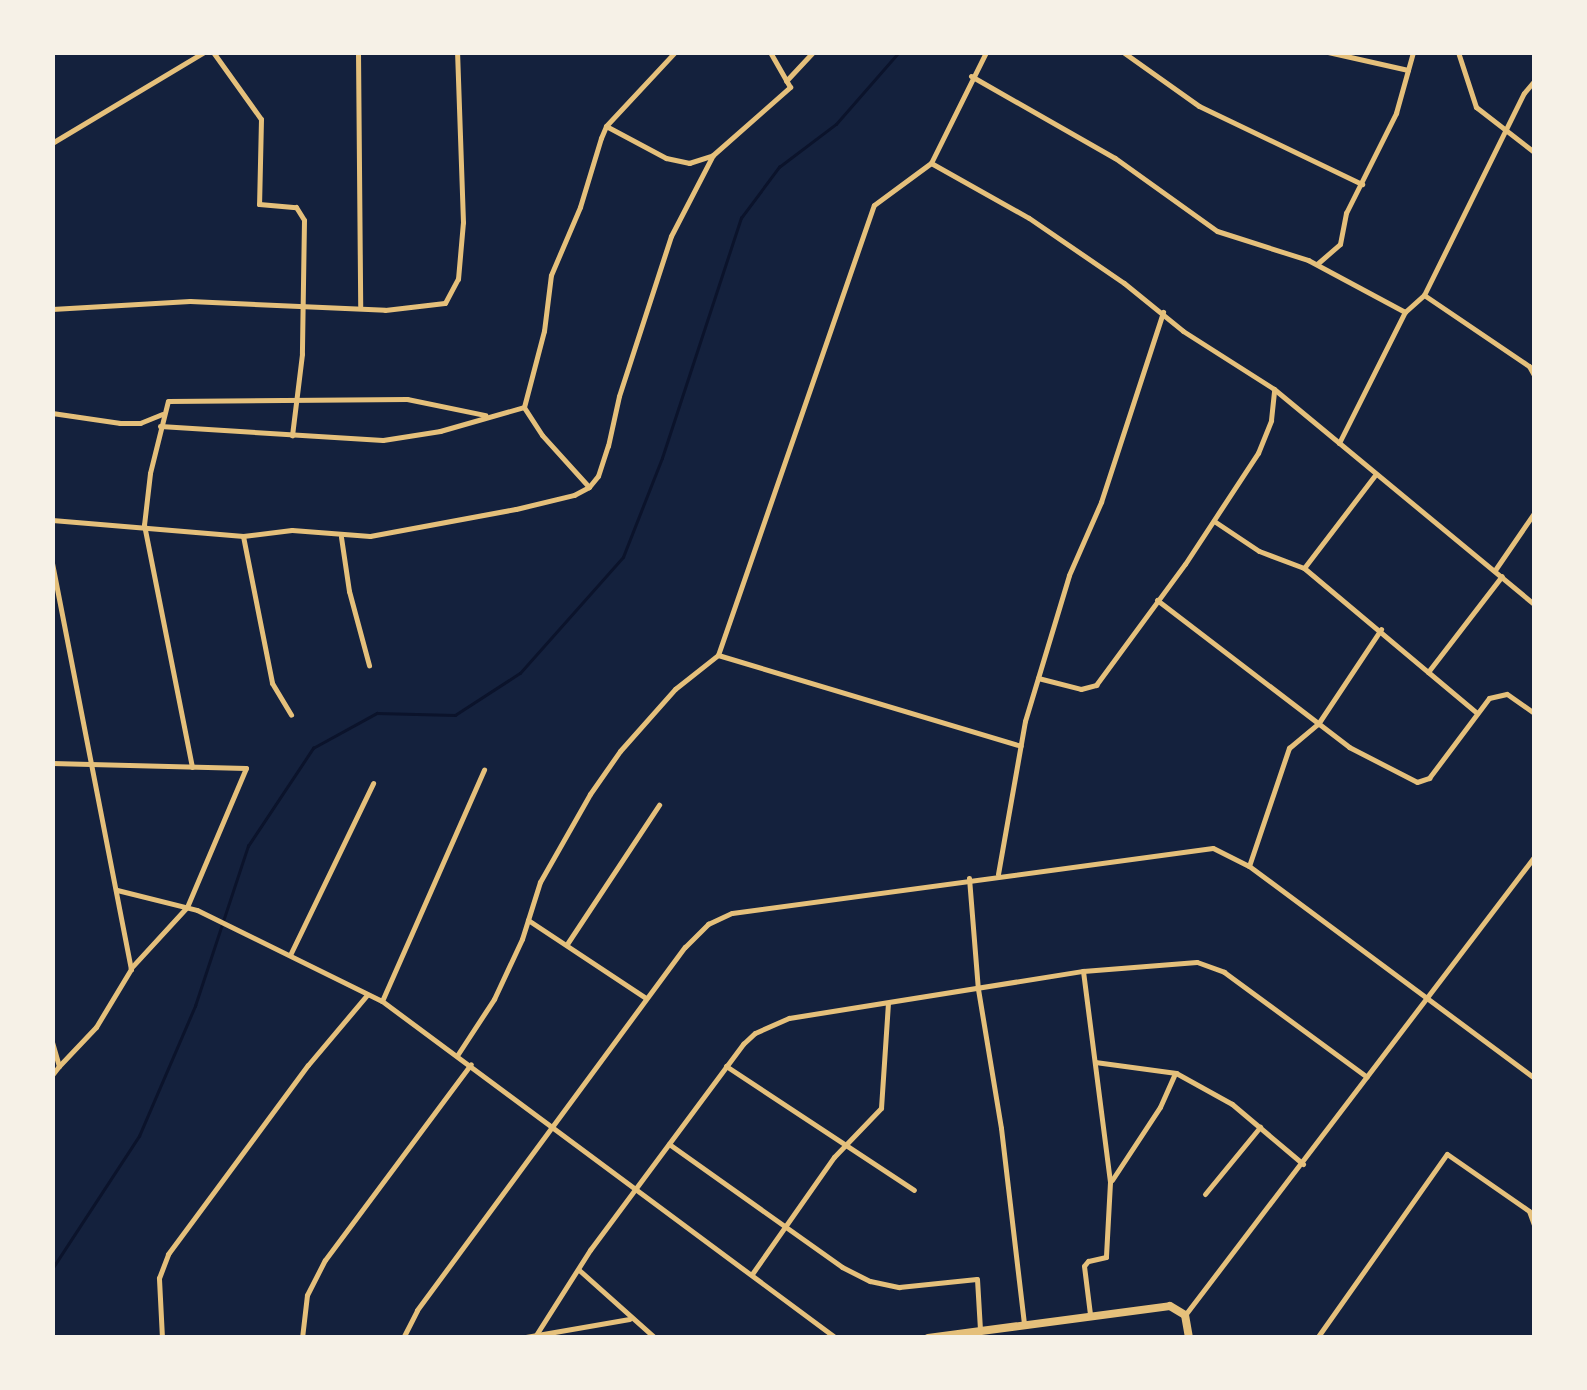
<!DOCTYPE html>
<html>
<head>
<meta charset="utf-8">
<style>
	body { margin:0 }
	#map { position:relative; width:1587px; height:1390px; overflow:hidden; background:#14213d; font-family:"Public Sans",sans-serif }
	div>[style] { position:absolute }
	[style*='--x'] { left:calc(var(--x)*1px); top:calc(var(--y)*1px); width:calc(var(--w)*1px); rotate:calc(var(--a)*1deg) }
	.stream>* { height:2.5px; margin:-1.25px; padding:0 1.25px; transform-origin:1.25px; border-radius:1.25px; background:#0b132b }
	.minor>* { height:5px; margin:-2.5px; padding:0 2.5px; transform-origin:2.5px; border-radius:2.5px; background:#e5c07b }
	.secondary>* { height:8px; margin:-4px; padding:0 4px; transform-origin:4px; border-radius:4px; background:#e5c07b }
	span { translate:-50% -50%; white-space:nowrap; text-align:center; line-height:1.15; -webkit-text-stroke:10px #f6f1e7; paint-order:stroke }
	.frame { position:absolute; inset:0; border:55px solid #f6f1e7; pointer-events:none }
</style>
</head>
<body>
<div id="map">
	<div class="stream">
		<i style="--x:52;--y:1269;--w:159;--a:-56.8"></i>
		<i style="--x:139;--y:1136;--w:142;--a:-66.7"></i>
		<i style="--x:195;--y:1006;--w:169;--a:-71.7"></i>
		<i style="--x:248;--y:846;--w:118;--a:-56.4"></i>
		<i style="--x:313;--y:748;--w:73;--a:-28.7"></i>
		<i style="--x:377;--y:713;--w:78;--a:1.5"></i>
		<i style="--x:455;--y:715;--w:77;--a:-32.9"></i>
		<i style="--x:520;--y:673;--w:155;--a:-48.4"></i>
		<i style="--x:623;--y:557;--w:106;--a:-68.5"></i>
		<i style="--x:662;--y:458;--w:253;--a:-71.8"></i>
		<i style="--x:741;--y:218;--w:64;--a:-53.3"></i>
		<i style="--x:779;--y:167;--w:71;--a:-37"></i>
		<i style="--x:836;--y:124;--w:96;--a:-48.8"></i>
	</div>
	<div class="minor">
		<i style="--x:213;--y:52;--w:82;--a:54.4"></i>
		<i style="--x:261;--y:119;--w:85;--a:91.3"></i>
		<i style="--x:259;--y:204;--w:37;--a:5"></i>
		<i style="--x:296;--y:207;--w:15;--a:58"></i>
		<i style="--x:304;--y:220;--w:134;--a:90.9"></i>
		<i style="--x:302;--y:354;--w:82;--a:97"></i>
		<i style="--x:358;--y:52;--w:254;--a:89.5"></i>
		<i style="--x:1123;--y:52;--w:93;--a:35.4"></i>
		<i style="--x:1199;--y:106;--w:181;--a:25.6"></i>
		<i style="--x:1328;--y:52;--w:82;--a:12.7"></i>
		<i style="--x:1458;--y:52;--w:58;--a:71.9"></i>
		<i style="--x:1476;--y:107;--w:73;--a:37.8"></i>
		<i style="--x:971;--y:76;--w:166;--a:29.7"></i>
		<i style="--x:1115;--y:158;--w:125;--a:35.6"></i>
		<i style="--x:1217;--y:231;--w:96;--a:17.7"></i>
		<i style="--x:1308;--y:260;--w:110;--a:28.2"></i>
		<i style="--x:786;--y:81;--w:40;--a:-47"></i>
		<i style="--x:606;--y:126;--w:68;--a:28.1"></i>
		<i style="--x:666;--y:158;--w:24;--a:12"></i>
		<i style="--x:689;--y:163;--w:25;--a:-18"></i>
		<i style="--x:52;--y:143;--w:177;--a:-30.9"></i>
		<i style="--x:931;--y:163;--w:112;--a:29.3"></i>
		<i style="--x:1029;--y:218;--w:115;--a:34.4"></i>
		<i style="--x:1124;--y:283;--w:76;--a:39.1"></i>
		<i style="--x:1183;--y:331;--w:108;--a:32.5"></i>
		<i style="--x:1274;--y:389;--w:337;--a:39.6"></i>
		<i style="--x:1317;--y:264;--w:30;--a:-41"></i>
		<i style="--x:1340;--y:244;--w:32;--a:-79"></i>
		<i style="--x:1346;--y:213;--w:112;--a:-63.4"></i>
		<i style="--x:1396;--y:113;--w:63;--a:-74.4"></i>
		<i style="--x:1424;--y:295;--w:127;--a:34.1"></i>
		<i style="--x:1529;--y:366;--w:10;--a:61"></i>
		<i style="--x:52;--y:309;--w:138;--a:-3.3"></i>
		<i style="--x:190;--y:301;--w:195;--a:2.6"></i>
		<i style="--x:385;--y:310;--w:60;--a:-6.7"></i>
		<i style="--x:445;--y:303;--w:27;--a:-62"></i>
		<i style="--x:458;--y:279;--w:57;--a:-85"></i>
		<i style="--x:463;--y:222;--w:170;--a:-92"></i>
		<i style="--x:52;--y:413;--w:69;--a:8.4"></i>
		<i style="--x:120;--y:423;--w:20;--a:0"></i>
		<i style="--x:140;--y:423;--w:24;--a:-22"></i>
		<i style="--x:160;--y:426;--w:223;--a:3.6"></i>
		<i style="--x:383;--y:440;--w:58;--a:-9"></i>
		<i style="--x:440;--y:431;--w:87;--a:-15.9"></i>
		<i style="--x:1339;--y:443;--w:147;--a:-63.3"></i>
		<i style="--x:1405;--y:312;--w:25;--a:-42"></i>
		<i style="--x:1424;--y:295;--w:225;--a:-63.7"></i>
		<i style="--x:1524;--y:93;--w:16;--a:-50"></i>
		<i style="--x:589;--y:487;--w:70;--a:-132.1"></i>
		<i style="--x:542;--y:435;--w:33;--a:-123"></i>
		<i style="--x:524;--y:407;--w:79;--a:-75.3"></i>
		<i style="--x:544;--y:331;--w:56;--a:-82.9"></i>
		<i style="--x:551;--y:275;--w:74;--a:-66.9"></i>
		<i style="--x:580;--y:207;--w:72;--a:-73.1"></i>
		<i style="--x:601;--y:138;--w:13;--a:-67"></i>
		<i style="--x:606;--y:126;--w:101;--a:-47"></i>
		<i style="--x:52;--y:520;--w:192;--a:4.8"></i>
		<i style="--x:243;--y:536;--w:49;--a:-7"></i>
		<i style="--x:292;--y:530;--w:78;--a:4.4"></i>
		<i style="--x:370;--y:536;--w:148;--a:-10.5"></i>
		<i style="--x:516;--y:509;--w:60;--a:-13.6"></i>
		<i style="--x:574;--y:495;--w:17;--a:-28"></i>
		<i style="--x:589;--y:487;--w:14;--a:-51"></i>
		<i style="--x:598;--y:476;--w:32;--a:-72"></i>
		<i style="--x:608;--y:446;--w:51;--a:-77.6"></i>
		<i style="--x:619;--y:396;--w:168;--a:-72"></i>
		<i style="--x:671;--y:236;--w:91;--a:-62.6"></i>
		<i style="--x:713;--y:155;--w:103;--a:-41.4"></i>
		<i style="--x:790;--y:87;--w:40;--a:-119.7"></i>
		<i style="--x:1214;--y:521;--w:54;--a:33.7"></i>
		<i style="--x:1259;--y:551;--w:48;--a:20.7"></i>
		<i style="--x:1304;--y:568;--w:162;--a:40"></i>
		<i style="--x:1428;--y:672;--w:121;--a:-52.4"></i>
		<i style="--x:243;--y:536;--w:150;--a:78.8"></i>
		<i style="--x:272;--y:683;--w:37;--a:59"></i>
		<i style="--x:341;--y:537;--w:55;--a:81.6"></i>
		<i style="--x:349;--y:591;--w:77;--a:74.9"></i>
		<i style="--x:52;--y:563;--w:414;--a:79"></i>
		<i style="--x:131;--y:969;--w:68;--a:121.1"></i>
		<i style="--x:96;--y:1027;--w:54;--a:133.5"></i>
		<i style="--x:1304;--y:568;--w:117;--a:-52.6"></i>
		<i style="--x:1495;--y:570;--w:69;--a:-55.6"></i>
		<i style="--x:1157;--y:600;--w:242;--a:37.4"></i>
		<i style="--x:1349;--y:747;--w:76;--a:27.2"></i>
		<i style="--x:1417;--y:782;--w:13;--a:-18"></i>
		<i style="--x:1429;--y:778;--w:100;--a:-53.1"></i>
		<i style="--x:1489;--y:698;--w:18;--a:-13"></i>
		<i style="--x:1507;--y:694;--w:33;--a:35"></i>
		<i style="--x:718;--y:655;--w:316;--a:16.7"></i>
		<i style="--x:1428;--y:672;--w:64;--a:39.9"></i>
		<i style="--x:1038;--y:678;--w:44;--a:14.3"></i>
		<i style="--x:1081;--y:689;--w:16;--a:-15"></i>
		<i style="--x:1096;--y:685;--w:150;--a:-53.7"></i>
		<i style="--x:1185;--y:564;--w:133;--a:-56.7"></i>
		<i style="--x:1258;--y:453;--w:35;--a:-68"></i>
		<i style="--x:1271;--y:420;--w:31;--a:-84"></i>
		<i style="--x:52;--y:763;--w:194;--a:1.5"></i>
		<i style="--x:246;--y:768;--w:151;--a:113"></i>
		<i style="--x:187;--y:907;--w:83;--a:132.6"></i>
		<i style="--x:192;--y:767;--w:247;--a:-101.2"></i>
		<i style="--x:144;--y:525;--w:52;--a:-83.4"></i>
		<i style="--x:150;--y:473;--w:74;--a:-76"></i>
		<i style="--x:168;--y:401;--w:239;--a:-0.5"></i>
		<i style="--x:407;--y:399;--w:80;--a:11.6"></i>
		<i style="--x:1249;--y:866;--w:125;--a:-71.3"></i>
		<i style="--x:1289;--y:748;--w:38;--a:-40"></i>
		<i style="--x:1318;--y:724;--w:114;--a:-56.4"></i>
		<i style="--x:998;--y:874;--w:155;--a:-80"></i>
		<i style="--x:1025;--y:721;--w:152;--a:-73.2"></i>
		<i style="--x:1069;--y:575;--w:80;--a:-66.3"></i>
		<i style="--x:1101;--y:502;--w:200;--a:-71.9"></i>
		<i style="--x:969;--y:878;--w:111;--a:85.4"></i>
		<i style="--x:978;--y:989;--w:141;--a:80.6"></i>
		<i style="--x:1001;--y:1128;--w:197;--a:83.3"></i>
		<i style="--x:117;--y:890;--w:82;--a:14"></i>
		<i style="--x:197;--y:910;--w:206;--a:26.2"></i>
		<i style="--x:382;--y:1001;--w:565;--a:36.59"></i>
		<i style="--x:528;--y:920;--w:141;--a:33.5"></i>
		<i style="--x:567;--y:944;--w:167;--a:-56.5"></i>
		<i style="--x:290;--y:955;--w:191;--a:-64.2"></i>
		<i style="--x:1083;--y:971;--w:213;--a:82.7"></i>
		<i style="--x:1110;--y:1182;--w:75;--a:93.1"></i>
		<i style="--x:1106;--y:1257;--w:18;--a:167"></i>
		<i style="--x:1088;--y:1261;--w:6;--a:129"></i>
		<i style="--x:1084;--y:1266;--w:48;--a:82.9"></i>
		<i style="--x:382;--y:1001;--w:253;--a:-66.2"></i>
		<i style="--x:52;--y:1042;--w:25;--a:74"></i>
		<i style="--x:59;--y:1066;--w:11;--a:128"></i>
		<i style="--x:458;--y:1054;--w:66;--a:-56.8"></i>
		<i style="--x:494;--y:999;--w:66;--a:-65"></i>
		<i style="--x:522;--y:939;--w:60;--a:-72.5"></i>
		<i style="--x:540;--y:882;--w:101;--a:-60.4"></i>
		<i style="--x:590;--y:794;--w:52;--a:-55.1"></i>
		<i style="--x:620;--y:751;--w:83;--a:-48.4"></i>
		<i style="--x:675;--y:689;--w:55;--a:-38.3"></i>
		<i style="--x:718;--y:655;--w:476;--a:-70.9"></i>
		<i style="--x:874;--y:205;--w:71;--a:-36.4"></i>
		<i style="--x:931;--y:163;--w:124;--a:-63.6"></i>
		<i style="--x:1095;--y:1062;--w:82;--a:7.7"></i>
		<i style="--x:1176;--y:1073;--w:64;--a:29"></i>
		<i style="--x:1232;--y:1104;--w:93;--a:40.2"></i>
		<i style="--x:726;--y:1066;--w:225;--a:33.4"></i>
		<i style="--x:669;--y:1144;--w:212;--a:35.4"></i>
		<i style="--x:842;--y:1267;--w:31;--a:27"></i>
		<i style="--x:870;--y:1281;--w:30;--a:12"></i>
		<i style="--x:899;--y:1287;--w:78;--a:-5.9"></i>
		<i style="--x:977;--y:1279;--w:51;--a:86.6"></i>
		<i style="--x:1112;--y:1180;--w:87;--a:-56.7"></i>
		<i style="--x:1160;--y:1107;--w:36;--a:-66"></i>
		<i style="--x:1205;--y:1194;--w:87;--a:-50.6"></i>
		<i style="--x:579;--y:1270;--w:102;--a:41.8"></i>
		<i style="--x:752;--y:1274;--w:143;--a:-55"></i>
		<i style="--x:834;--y:1157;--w:68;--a:-46.2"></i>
		<i style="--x:881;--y:1108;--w:105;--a:-86.2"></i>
		<i style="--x:1185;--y:1315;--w:576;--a:-52.69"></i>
		<i style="--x:536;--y:1335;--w:101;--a:-57.6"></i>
		<i style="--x:590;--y:1250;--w:257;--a:-53.4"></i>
		<i style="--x:743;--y:1044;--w:16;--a:-43"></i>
		<i style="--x:755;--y:1033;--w:37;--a:-24"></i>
		<i style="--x:789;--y:1018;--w:298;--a:-9.1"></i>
		<i style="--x:1083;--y:971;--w:114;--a:-4.5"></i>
		<i style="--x:1197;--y:962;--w:29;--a:20"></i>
		<i style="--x:1224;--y:972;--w:177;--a:36.3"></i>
		<i style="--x:162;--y:1338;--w:60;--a:-92.9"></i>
		<i style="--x:159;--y:1278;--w:26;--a:-69"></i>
		<i style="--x:168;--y:1254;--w:235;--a:-53.5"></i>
		<i style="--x:308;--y:1065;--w:92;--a:-49.9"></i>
		<i style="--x:302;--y:1338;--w:43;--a:-83.4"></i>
		<i style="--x:307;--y:1295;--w:39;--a:-63"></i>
		<i style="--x:325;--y:1260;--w:244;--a:-53.3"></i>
		<i style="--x:403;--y:1338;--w:31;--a:-63"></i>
		<i style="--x:417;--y:1310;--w:451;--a:-53.6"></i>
		<i style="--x:685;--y:947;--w:33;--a:-45"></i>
		<i style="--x:708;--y:924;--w:26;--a:-25"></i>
		<i style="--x:732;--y:913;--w:485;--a:-7.7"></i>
		<i style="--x:1213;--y:848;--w:40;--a:26.6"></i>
		<i style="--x:1249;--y:866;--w:355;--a:36.6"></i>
		<i style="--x:520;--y:1338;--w:111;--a:-9.9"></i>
		<i style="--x:1317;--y:1338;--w:225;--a:-54.8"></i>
		<i style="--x:1447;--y:1154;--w:100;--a:34.8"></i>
		<i style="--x:1529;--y:1211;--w:15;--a:70"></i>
	</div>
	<div class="secondary">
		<i style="--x:928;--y:1338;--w:244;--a:-7.5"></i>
		<i style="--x:1170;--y:1306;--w:17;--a:31"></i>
		<i style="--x:1185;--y:1315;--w:23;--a:80"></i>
	</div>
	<div class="frame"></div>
</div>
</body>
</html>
